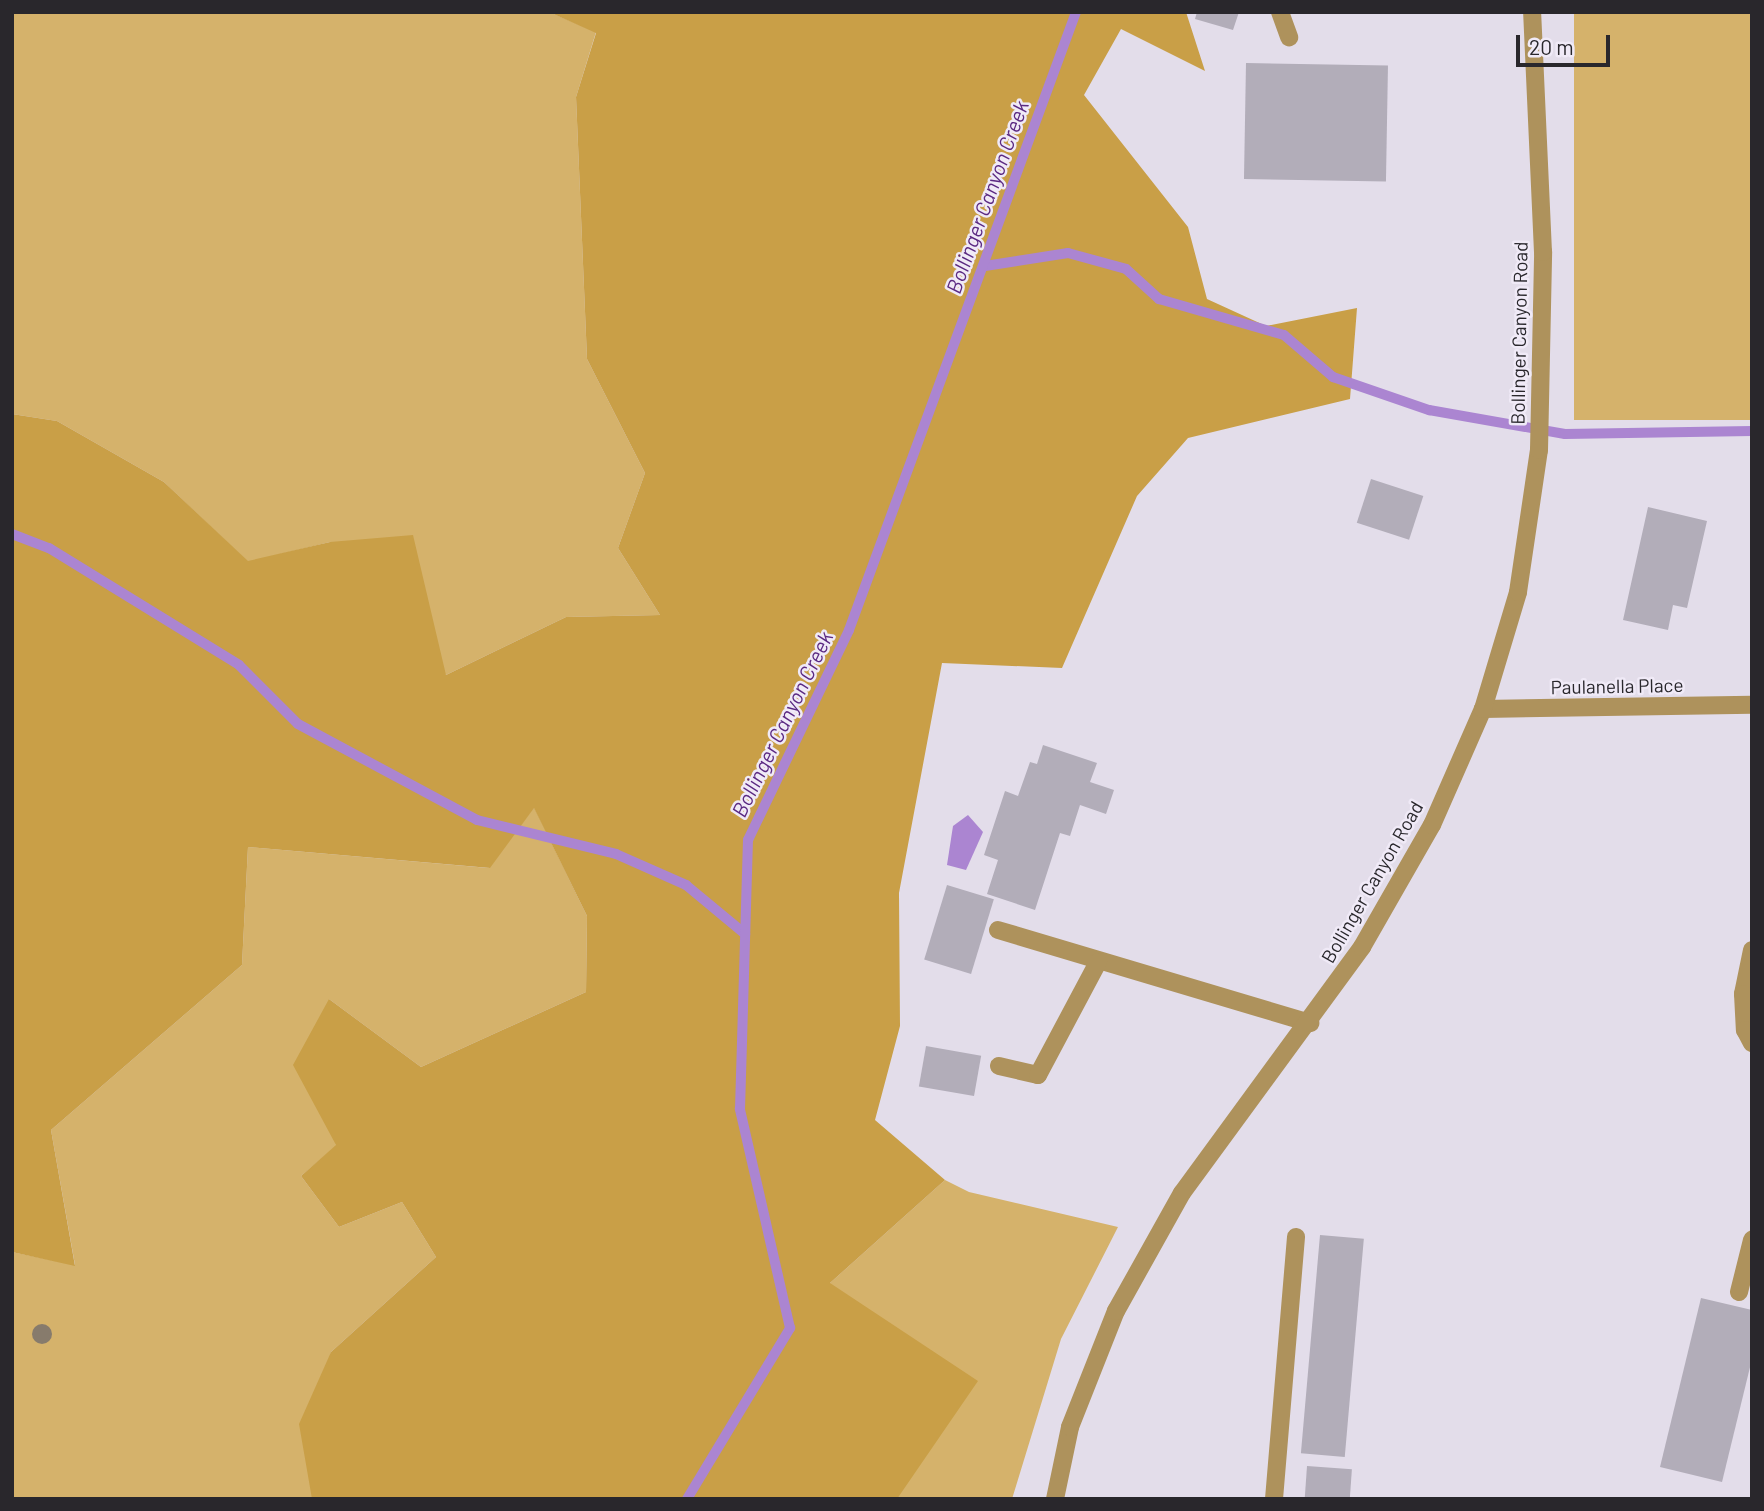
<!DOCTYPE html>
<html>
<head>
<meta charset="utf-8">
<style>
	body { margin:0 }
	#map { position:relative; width:1764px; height:1511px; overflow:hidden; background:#e3ddea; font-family:Barlow,sans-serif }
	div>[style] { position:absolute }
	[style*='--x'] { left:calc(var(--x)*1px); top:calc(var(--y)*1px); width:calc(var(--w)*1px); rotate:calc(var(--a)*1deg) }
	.green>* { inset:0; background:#d5b26b; transform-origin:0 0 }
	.forest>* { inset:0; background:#c99f47 }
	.water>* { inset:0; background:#ab85d1 }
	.stream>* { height:10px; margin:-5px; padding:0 5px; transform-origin:5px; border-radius:5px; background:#ab85d1 }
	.building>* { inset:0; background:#b2adb9; transform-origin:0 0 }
	.lane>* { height:18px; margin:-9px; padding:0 9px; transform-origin:9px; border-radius:9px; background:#ae925c }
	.street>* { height:18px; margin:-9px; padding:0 9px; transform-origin:9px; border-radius:9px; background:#ae925c }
	.trees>* { width:20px; height:20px; margin:-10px; border-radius:50%; background:#877b6c }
	span { translate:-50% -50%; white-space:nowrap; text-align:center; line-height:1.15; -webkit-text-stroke:5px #f0eaf7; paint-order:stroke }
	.street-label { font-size:19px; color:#29272c }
	.water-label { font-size:21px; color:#5b2982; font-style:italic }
	.frame { position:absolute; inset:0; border:14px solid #29272c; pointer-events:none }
	.scale { position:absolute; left:1516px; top:35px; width:94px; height:32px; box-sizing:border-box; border:4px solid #29272c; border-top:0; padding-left:9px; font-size:21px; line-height:24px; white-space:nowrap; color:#29272c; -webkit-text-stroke:5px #f0eaf7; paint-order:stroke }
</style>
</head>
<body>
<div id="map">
	<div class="green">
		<i style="clip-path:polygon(12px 12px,549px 12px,596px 32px,576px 97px,587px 359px,645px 473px,618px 548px,660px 615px,566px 617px,446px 675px,330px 542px,248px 562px,164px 482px,57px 421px,12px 414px)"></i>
		<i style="left:1574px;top:12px;width:178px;height:408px"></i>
		<i style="clip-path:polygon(534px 807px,587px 916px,586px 992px,421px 1067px,329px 999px,336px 1146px,301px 1176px,339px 1227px,402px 1202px,436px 1257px,331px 1352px,312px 1499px,12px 1499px,12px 1252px,75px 1265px,51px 1130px,242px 965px,248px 847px,489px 868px)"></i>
		<i style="clip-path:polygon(945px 1180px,969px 1192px,1118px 1227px,1061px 1339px,1012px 1499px,856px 1499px,830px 1283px)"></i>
	</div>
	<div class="forest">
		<i style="clip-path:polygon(549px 12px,1186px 12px,1205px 71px,1121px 29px,1084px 95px,1188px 227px,1207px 299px,1266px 326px,1357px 308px,1350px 399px,1188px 438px,1137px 496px,1062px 668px,942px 663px,899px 893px,900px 1026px,875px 1120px,945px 1180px,830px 1283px,978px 1381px,897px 1499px,312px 1499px,299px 1424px,331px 1352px,436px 1257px,402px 1202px,339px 1227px,301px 1176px,336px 1145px,293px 1065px,329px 999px,421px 1067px,586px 992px,587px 916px,534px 808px,490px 868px,248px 847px,242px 965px,51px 1130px,75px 1266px,12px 1252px,12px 414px,57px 421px,164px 482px,248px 561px,330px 542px,413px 535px,446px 675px,566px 617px,660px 615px,618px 548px,645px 473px,587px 359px,576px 97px,596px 33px)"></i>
	</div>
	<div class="water">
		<i style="clip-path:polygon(968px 815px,983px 832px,966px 870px,947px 865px,953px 826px)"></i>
	</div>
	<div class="stream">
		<i style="--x:985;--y:266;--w:84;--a:-8.9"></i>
		<i style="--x:1068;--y:253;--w:60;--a:15.4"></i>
		<i style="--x:1126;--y:269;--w:45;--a:42.3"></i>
		<i style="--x:1159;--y:299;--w:130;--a:16.1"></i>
		<i style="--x:1284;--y:335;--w:65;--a:40.6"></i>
		<i style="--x:1333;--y:377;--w:102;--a:19"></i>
		<i style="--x:1429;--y:410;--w:138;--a:10"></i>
		<i style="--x:1565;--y:434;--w:187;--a:-0.9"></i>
		<i style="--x:12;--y:534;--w:40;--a:21"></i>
		<i style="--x:49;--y:548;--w:223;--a:31.6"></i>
		<i style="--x:239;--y:665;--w:83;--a:45"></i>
		<i style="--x:298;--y:724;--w:203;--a:28.2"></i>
		<i style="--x:477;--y:820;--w:143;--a:13.7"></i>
		<i style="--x:616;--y:854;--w:77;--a:23.9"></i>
		<i style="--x:686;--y:885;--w:77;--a:39.7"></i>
		<i style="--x:687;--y:1499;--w:200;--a:-58.9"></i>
		<i style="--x:790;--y:1328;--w:225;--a:-102.9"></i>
		<i style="--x:740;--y:1109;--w:269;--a:-88.3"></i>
		<i style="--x:748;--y:840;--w:233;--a:-64.3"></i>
		<i style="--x:849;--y:630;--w:658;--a:-69.83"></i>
	</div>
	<div class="building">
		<i style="clip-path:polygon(1197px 12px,1239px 12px,1233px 30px,1195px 19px)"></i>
		<i style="left:1246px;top:63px;width:142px;height:116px;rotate:1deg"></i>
		<i style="left:1371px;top:479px;width:55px;height:46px;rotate:18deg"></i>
		<i style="clip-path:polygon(1648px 507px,1707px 521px,1687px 608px,1673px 605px,1668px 630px,1623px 620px)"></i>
		<i style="clip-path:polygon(1043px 745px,1097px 763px,1090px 782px,1114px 790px,1106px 814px,1080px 805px,1070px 836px,1060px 833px,1035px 910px,987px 894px,998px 860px,984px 855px,1005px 791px,1018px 796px,1030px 762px,1037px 764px)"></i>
		<i style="left:947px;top:885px;width:49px;height:78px;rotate:17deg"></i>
		<i style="left:926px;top:1046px;width:56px;height:41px;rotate:10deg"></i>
		<i style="left:1320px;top:1235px;width:44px;height:219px;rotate:5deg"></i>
		<i style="clip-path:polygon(1701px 1298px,1752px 1310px,1752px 1359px,1722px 1482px,1660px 1467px)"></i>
		<i style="left:1307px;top:1466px;width:45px;height:33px;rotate:4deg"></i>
	</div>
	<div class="lane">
		<i style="--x:1280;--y:12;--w:27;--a:70"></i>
		<i style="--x:998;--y:930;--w:326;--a:16.6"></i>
		<i style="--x:999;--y:1066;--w:40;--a:13"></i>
		<i style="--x:1038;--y:1075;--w:128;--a:-62"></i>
		<i style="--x:1739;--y:1292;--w:54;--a:-76"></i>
		<i style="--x:1274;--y:1499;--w:263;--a:-85.2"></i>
	</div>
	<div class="street">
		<i style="--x:1483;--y:709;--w:269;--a:-0.9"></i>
		<i style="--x:1752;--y:950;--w:45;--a:101.6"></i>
		<i style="--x:1743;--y:994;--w:36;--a:87"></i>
		<i style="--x:1745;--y:1030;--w:15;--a:62"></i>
		<i style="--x:1055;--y:1499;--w:74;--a:-78.2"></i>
		<i style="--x:1070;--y:1427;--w:125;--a:-68.4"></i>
		<i style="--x:1116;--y:1311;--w:135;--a:-60.8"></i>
		<i style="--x:1182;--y:1193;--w:305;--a:-53.8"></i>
		<i style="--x:1362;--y:947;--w:141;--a:-60.2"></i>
		<i style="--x:1432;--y:825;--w:127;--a:-66.3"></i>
		<i style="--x:1483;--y:709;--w:122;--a:-73.3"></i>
		<i style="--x:1518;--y:592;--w:144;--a:-81.6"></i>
		<i style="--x:1539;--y:450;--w:198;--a:-88.8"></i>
		<i style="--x:1543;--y:252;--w:240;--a:-92.6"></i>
	</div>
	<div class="trees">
		<i style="left:42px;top:1334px"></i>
	</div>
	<div class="street-label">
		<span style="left:1519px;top:333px;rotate:-89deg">Bollinger Canyon Road</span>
		<span style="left:1617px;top:686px;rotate:-1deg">Paulanella Place</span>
		<span style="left:1372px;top:882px;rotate:-60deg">Bollinger Canyon Road</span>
	</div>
	<div class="water-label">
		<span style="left:987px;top:197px;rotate:-70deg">Bollinger Canyon Creek</span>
		<span style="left:782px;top:724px;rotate:-64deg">Bollinger Canyon Creek</span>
	</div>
	<div class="frame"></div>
	<div class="scale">20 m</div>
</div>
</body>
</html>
